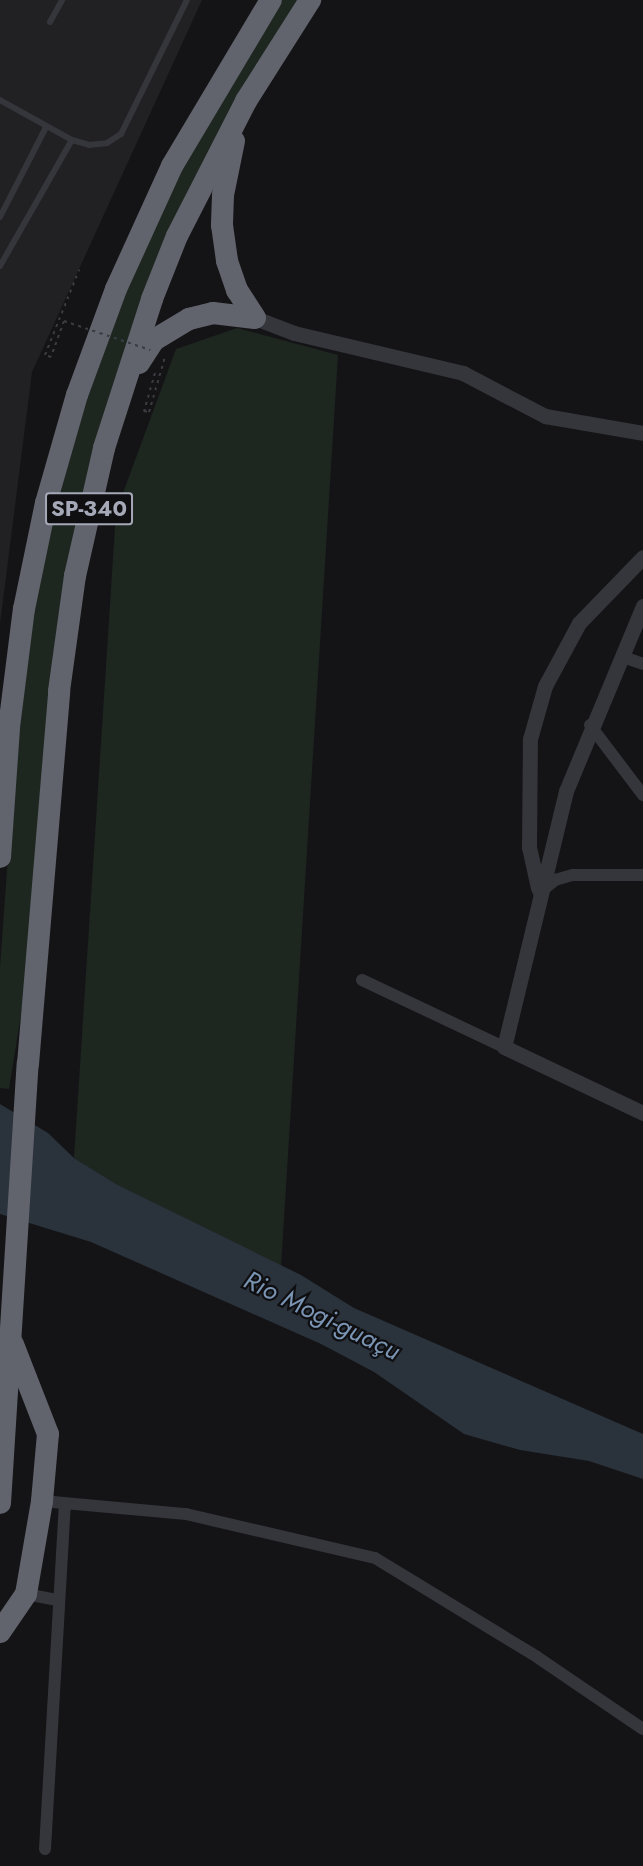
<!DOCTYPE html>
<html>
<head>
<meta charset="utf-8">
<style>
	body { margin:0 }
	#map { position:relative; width:643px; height:1866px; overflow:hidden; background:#141416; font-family:Jost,sans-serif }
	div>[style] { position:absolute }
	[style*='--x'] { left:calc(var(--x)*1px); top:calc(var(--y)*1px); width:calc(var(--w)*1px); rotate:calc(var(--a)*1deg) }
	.built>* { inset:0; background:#212023 }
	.green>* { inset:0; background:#1e2620 }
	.water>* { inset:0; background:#2a323b }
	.path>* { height:2px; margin-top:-1px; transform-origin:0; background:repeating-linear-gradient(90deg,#3b3c42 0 3px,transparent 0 7.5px) }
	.service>* { height:6px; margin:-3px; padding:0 3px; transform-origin:3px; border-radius:3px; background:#35363b }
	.minor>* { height:12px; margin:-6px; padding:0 6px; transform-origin:6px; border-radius:6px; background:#35363b }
	.tertiary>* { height:15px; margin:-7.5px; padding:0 7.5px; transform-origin:7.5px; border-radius:7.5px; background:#35363b }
	.motorway>* { height:22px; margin:-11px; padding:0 11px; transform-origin:11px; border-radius:11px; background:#61636d }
	.path-bridge>* { height:2px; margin-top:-1px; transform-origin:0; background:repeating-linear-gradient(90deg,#3b3c42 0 3px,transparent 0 7.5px) }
	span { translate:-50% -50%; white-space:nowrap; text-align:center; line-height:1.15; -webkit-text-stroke:4.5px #0f0f11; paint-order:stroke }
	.shield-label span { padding:2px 4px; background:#0f0f11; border:2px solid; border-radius:4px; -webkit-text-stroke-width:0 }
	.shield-label { font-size:22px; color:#a5a9b7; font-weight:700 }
	.water-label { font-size:26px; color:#7a94b4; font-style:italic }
</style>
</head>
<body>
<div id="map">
	<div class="built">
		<i style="clip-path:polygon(0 0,202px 0,32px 372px,0 624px)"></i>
	</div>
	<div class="green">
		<i style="clip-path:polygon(280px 0,301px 0,278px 34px,100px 429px,21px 1015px,9px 1089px,0 1088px,0 967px,19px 704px,39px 571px,97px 360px,166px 194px)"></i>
		<i style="clip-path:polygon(237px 328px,338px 355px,281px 1266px,116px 1184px,74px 1158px,116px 512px,176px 349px)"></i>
	</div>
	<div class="water">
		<i style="clip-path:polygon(0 1104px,48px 1133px,74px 1158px,116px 1184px,301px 1275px,354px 1308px,643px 1434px,643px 1479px,589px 1461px,520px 1450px,464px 1434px,374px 1372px,321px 1344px,91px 1242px,0 1214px)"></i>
	</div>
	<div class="path">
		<i style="--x:64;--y:321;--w:38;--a:110"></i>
		<i style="--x:51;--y:357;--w:6;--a:-162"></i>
		<i style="--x:45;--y:355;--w:92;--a:-68.2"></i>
		<i style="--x:155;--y:373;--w:40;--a:106"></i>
		<i style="--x:144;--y:411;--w:5;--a:11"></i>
		<i style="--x:149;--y:412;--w:57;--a:-73.8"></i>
	</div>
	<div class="service">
		<i style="--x:50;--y:22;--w:25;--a:-61"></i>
		<i style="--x:0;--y:100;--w:82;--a:29.1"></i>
		<i style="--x:72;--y:140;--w:18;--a:16"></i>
		<i style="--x:89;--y:145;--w:18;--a:-6"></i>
		<i style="--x:107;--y:143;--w:17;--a:-33"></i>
		<i style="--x:121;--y:134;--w:149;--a:-63.8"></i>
		<i style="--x:0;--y:217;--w:101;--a:-62.9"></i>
		<i style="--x:0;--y:266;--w:145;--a:-60.3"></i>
	</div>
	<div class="minor">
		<i style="--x:623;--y:657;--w:21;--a:19"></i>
		<i style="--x:590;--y:725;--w:88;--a:52.9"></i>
		<i style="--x:539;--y:893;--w:21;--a:-39"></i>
		<i style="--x:555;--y:880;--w:19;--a:-16"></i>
		<i style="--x:573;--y:875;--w:70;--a:0"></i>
		<i style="--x:362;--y:980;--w:157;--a:25.3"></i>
		<i style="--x:42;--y:1501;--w:145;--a:5.2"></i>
		<i style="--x:186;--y:1514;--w:194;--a:13.1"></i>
		<i style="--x:375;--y:1558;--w:190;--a:31.4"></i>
		<i style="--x:537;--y:1657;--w:128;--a:34.2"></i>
		<i style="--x:26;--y:1594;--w:32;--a:11"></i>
		<i style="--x:45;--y:1849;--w:346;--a:-86.7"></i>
	</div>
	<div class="tertiary">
		<i style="--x:255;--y:318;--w:42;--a:21"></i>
		<i style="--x:294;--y:333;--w:174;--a:13.3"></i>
		<i style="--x:463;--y:373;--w:93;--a:27.7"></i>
		<i style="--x:545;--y:416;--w:99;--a:9.8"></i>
		<i style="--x:643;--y:606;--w:200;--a:112.6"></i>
		<i style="--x:566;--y:791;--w:263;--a:103.6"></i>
		<i style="--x:504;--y:1047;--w:154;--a:25.4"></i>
		<i style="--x:538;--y:888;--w:42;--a:-102.4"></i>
		<i style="--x:529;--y:847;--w:108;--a:-89.5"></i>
		<i style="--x:530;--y:739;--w:55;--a:-74.2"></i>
		<i style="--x:545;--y:686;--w:72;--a:-61.6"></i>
		<i style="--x:579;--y:623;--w:92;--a:-45.9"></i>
	</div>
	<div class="motorway">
		<i style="--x:234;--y:141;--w:55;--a:101.5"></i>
		<i style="--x:223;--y:195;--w:30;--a:92"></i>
		<i style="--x:222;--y:225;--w:36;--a:82"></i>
		<i style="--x:227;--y:261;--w:31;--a:71"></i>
		<i style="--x:237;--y:290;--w:33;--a:57"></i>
		<i style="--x:139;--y:363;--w:27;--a:-57"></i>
		<i style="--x:154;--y:340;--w:41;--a:-31"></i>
		<i style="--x:189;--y:319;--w:25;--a:-14"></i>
		<i style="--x:213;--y:313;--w:42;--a:6.8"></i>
		<i style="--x:0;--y:857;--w:130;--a:-86"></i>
		<i style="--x:9;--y:727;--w:119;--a:-82.8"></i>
		<i style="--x:24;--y:609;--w:108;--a:-78.3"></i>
		<i style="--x:46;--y:503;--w:112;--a:-74"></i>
		<i style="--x:77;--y:395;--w:113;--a:-69.8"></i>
		<i style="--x:116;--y:289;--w:135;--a:-65.5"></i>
		<i style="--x:172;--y:166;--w:193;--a:-59.2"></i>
		<i style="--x:0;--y:1503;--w:440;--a:-86.4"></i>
		<i style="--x:28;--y:1064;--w:374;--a:-85.2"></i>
		<i style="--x:59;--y:691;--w:116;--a:-82.1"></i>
		<i style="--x:75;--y:576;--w:131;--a:-77.2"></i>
		<i style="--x:104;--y:448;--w:157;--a:-72.1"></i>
		<i style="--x:152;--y:299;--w:68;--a:-68.4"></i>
		<i style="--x:177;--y:236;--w:152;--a:-62.9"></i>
		<i style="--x:246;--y:101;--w:120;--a:-57.6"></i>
		<i style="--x:0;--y:1632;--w:46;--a:-55.6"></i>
		<i style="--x:26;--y:1594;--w:94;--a:-80.2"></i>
		<i style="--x:42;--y:1501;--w:67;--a:-84.9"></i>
		<i style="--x:48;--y:1434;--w:97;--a:-111.3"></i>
	</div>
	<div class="path-bridge">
		<i style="--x:64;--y:321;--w:91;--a:18.6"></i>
	</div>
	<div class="shield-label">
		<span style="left:89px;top:509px">SP-340</span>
	</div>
	<div class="water-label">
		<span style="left:322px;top:1316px;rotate:26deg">Rio Mogi-guaçu</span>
	</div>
</div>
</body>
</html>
